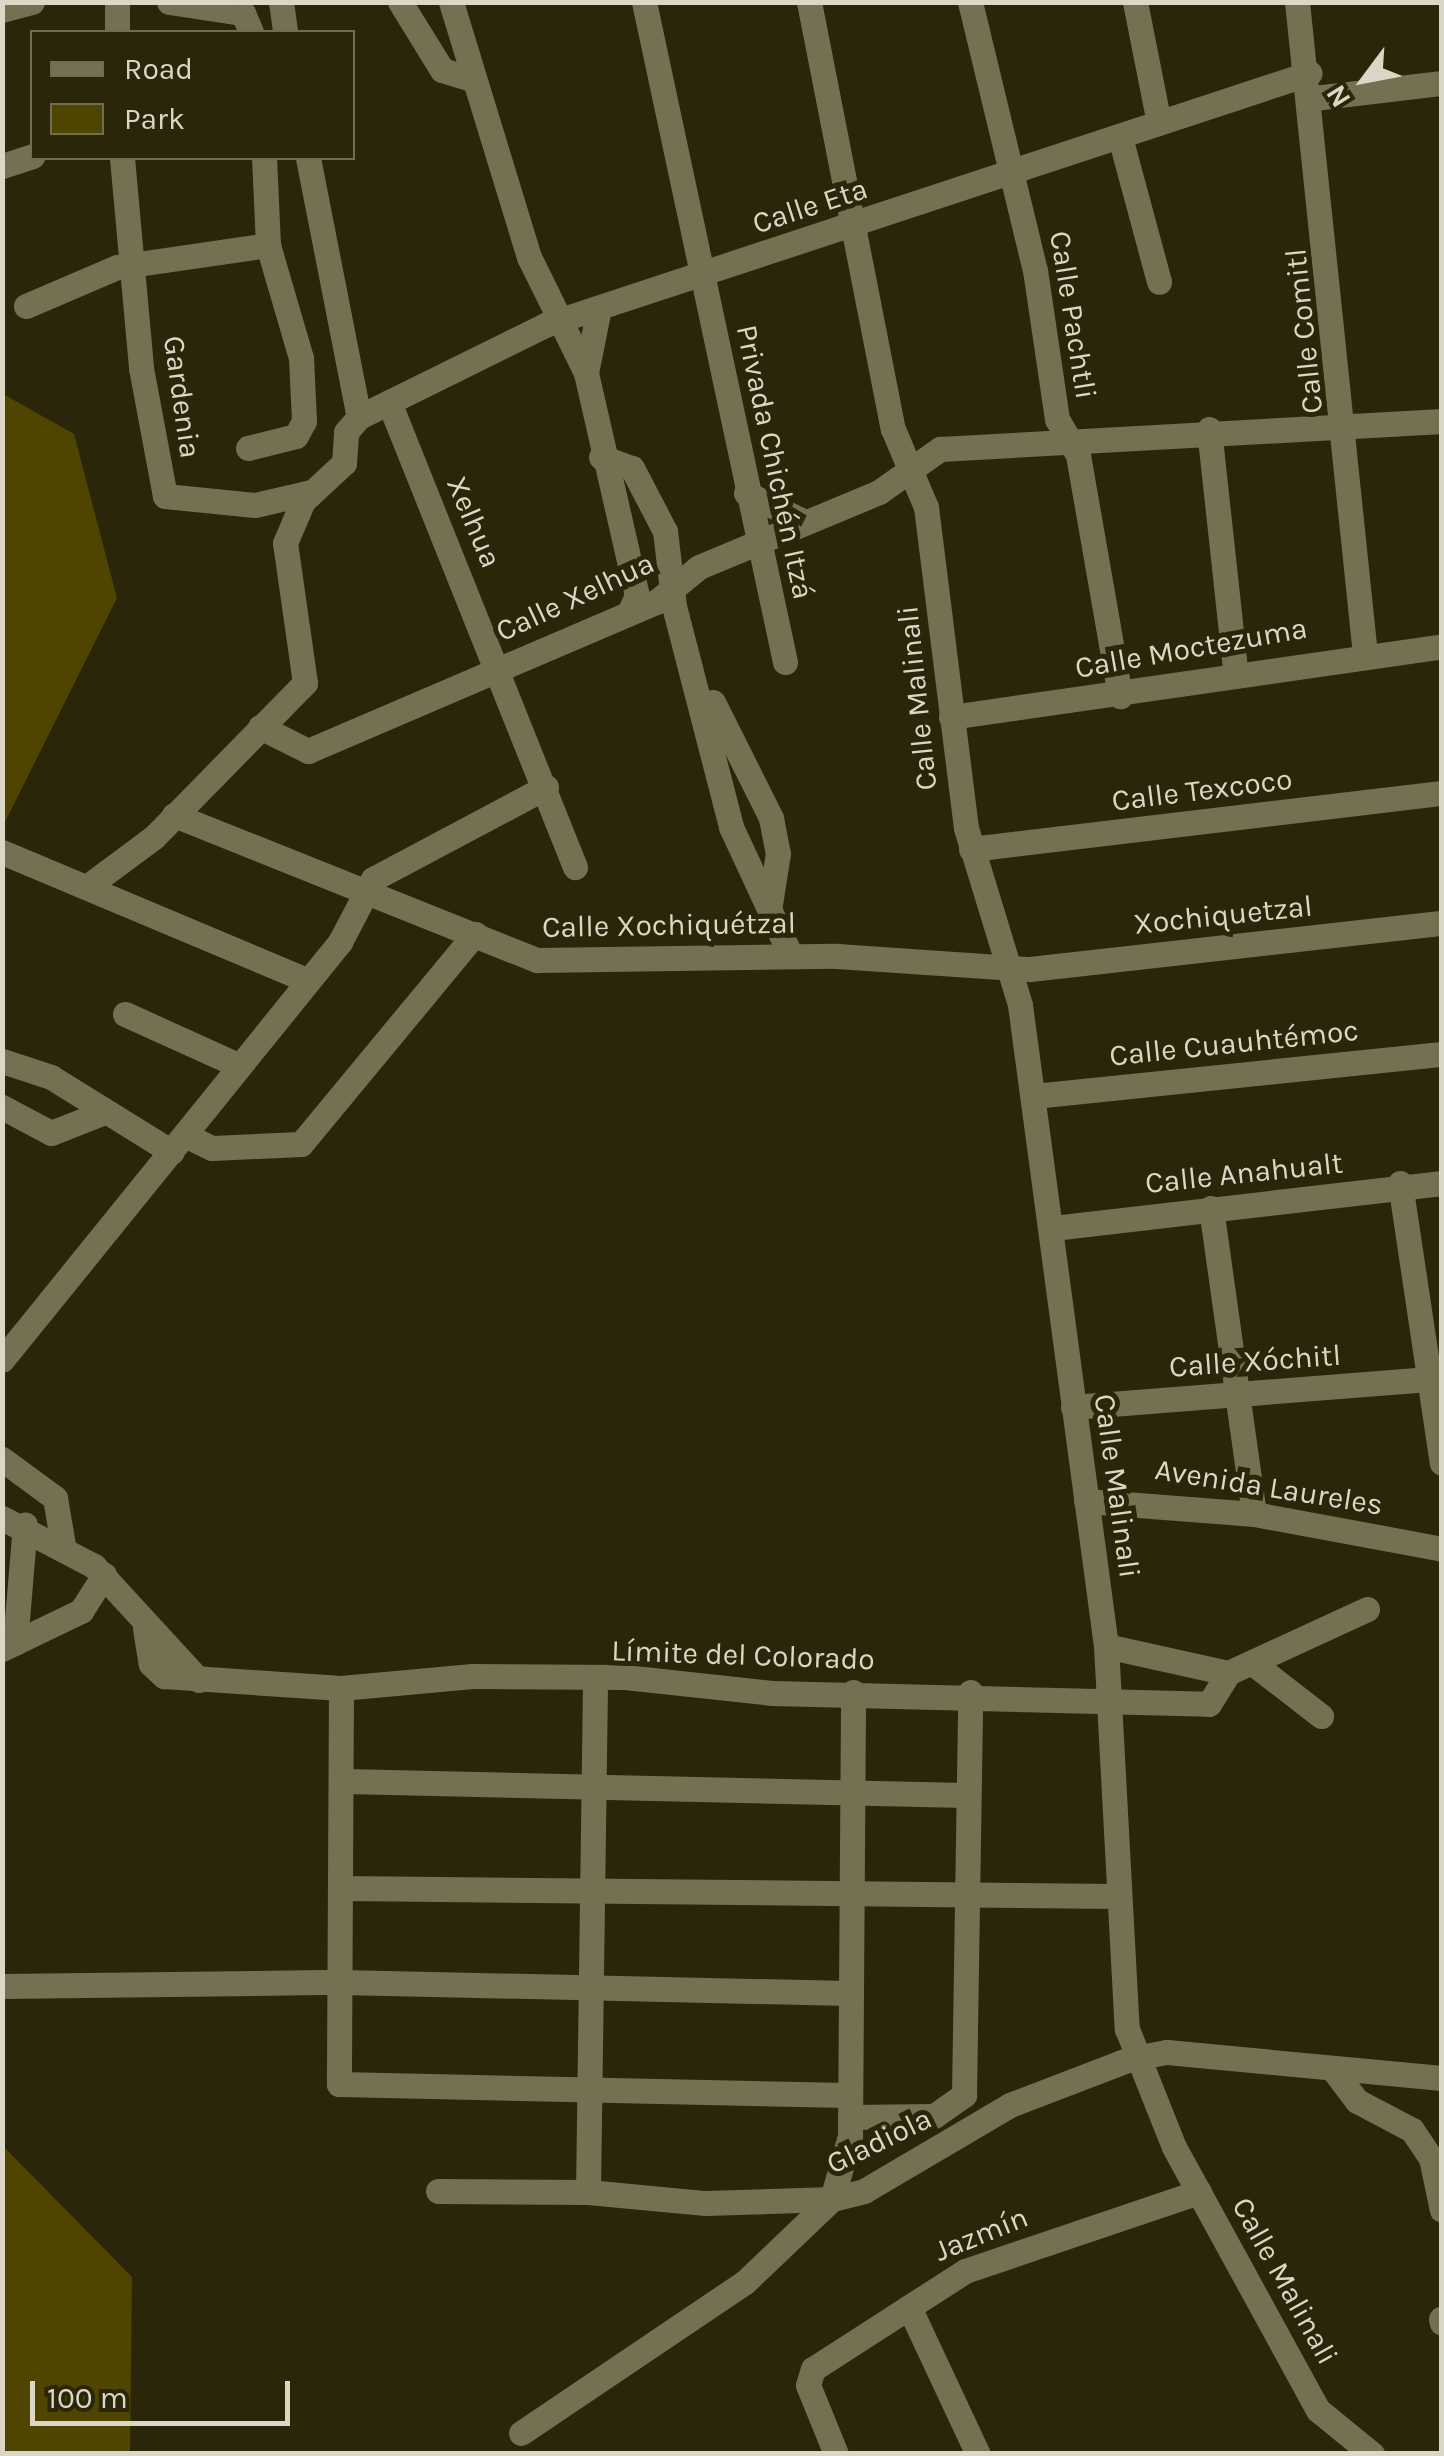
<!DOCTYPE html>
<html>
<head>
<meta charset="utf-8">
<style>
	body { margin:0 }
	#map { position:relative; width:1444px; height:2456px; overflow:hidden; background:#2b2609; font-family:Karla,sans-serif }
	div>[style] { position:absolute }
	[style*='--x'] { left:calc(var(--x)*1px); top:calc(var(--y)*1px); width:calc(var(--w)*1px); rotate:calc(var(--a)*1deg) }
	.green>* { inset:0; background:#4f4500 }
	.minor>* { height:25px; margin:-12.5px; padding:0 12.5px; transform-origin:12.5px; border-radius:12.5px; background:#757052 }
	span { translate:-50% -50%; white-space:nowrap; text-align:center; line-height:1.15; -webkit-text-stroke:10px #2b2609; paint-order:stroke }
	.street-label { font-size:30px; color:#dad7c7 }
	.frame { position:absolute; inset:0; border:5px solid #dad7c7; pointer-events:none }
	.legend { position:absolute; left:30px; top:30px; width:325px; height:130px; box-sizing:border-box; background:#2b2609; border:2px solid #716d55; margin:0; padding:12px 18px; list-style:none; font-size:30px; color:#dad7c7 }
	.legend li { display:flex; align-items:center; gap:20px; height:50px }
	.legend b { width:50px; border:2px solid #716d55 }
	.north { position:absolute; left:1314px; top:30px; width:100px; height:100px; -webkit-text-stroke:8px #2b2609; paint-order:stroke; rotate:238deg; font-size:28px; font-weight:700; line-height:40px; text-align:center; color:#dad7c7 }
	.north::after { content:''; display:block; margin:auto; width:35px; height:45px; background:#dad7c7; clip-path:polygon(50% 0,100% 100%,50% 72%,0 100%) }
	.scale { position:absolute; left:30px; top:2381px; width:260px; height:45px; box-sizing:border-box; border:5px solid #dad7c7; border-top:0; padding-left:12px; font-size:30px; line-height:35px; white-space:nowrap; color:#dad7c7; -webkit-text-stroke:8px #2b2609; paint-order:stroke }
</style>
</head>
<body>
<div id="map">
	<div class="green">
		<i style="clip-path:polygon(3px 394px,74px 434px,117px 598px,3px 826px)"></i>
		<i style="clip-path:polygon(2px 2145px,132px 2277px,130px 2453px,3px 2453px)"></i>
	</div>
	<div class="minor">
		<i style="--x:169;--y:2;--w:75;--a:8.5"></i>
		<i style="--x:243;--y:13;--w:21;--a:67"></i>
		<i style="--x:281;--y:2;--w:30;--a:82"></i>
		<i style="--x:400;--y:2;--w:80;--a:58.3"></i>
		<i style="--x:442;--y:70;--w:31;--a:17"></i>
		<i style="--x:451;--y:2;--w:267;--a:73"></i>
		<i style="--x:529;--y:257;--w:129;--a:63.8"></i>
		<i style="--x:586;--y:373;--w:228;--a:77.1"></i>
		<i style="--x:637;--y:595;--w:20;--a:114"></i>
		<i style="--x:644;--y:2;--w:675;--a:77.94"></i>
		<i style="--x:809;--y:2;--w:435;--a:78.9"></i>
		<i style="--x:893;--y:429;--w:85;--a:67.1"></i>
		<i style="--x:926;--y:507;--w:323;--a:82.9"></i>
		<i style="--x:966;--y:828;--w:185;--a:73"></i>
		<i style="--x:1020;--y:1005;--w:647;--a:82.36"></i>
		<i style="--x:1106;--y:1646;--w:384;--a:86.9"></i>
		<i style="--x:1127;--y:2029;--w:127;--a:68.3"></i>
		<i style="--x:1174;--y:2147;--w:300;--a:61.3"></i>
		<i style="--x:1318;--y:2410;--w:70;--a:39.2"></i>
		<i style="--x:970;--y:2;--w:276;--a:76.4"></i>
		<i style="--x:1035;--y:270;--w:151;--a:81.6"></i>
		<i style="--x:1057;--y:419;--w:42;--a:59.7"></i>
		<i style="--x:1078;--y:455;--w:245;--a:80.1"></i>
		<i style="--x:1135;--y:2;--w:123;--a:78.8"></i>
		<i style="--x:1297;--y:2;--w:657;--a:84.05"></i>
		<i style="--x:2;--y:10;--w:31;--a:-15"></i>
		<i style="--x:117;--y:32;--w:30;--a:-90"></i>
		<i style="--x:1314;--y:98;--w:129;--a:-6.7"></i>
		<i style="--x:1120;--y:137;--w:150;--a:74.9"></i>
		<i style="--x:122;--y:158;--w:211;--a:84.8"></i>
		<i style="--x:141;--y:368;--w:130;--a:79.4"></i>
		<i style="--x:165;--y:496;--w:90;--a:5.7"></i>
		<i style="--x:255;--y:505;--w:57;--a:-13.1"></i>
		<i style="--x:308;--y:158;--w:264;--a:78.9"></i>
		<i style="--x:2;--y:166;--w:32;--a:-18"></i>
		<i style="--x:26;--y:306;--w:99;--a:-23.2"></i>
		<i style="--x:117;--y:267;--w:153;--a:-8.3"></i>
		<i style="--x:586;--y:373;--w:61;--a:-78.7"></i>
		<i style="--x:389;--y:402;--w:501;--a:68.2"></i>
		<i style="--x:1209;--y:429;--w:248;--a:83.8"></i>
		<i style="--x:248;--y:448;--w:49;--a:-14"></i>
		<i style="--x:296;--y:436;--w:17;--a:-62"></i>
		<i style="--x:304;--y:421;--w:63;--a:-92.7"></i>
		<i style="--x:301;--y:358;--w:118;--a:-106.3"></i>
		<i style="--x:268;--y:245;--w:87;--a:-92.6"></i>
		<i style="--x:601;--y:457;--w:33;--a:20"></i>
		<i style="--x:632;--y:468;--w:71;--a:62.4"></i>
		<i style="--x:665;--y:531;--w:76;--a:83.2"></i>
		<i style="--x:674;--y:606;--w:228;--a:75.5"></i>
		<i style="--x:731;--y:827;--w:142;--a:65.1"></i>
		<i style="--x:746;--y:493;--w:64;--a:26.2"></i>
		<i style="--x:713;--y:702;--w:130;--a:63.4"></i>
		<i style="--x:771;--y:818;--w:36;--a:79"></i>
		<i style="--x:778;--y:853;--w:52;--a:98.9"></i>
		<i style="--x:951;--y:717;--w:496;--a:-8.2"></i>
		<i style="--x:260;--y:727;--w:54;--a:26.6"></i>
		<i style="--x:308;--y:751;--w:379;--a:-23.2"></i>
		<i style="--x:656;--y:602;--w:55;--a:-39.1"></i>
		<i style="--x:699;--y:567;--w:195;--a:-22.6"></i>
		<i style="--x:879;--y:492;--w:75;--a:-35.2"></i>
		<i style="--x:940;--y:449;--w:503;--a:-3.19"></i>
		<i style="--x:174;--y:815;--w:391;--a:21.8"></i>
		<i style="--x:537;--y:960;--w:300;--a:-0.8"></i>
		<i style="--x:837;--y:956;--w:193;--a:3.9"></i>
		<i style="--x:1030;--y:969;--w:415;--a:-6.4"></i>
		<i style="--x:971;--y:849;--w:474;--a:-6.8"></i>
		<i style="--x:2;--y:852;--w:331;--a:22.8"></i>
		<i style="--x:88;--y:886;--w:82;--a:-36.6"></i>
		<i style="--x:154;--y:837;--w:216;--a:-45.6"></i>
		<i style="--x:305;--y:683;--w:141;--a:-98.1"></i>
		<i style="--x:285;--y:543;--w:46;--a:-66.8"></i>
		<i style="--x:303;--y:501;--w:56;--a:-42.8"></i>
		<i style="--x:344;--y:463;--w:31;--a:-86"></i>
		<i style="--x:346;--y:432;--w:20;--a:-49"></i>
		<i style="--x:359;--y:417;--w:208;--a:-26.3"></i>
		<i style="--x:545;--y:325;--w:805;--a:-18.23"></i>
		<i style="--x:125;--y:1014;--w:124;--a:24.3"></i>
		<i style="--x:2;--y:1061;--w:52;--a:18.1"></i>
		<i style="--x:51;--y:1077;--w:142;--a:31.8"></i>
		<i style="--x:1034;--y:1096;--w:410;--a:-5.9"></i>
		<i style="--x:2;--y:1107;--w:55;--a:28"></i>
		<i style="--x:51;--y:1133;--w:55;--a:-21.4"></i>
		<i style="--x:189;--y:1137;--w:25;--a:26"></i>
		<i style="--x:212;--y:1148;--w:89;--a:-2.6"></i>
		<i style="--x:301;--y:1144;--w:273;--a:-50.4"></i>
		<i style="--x:1400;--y:1183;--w:283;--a:81.5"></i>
		<i style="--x:1211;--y:1208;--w:309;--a:82"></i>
		<i style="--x:1053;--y:1228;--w:392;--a:-6.6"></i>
		<i style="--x:2;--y:1360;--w:538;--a:-51.04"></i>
		<i style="--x:340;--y:942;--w:71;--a:-62.4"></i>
		<i style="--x:373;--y:879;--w:196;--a:-28"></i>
		<i style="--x:1073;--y:1407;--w:370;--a:-4.5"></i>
		<i style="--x:2;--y:1459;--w:66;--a:36.3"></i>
		<i style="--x:55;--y:1498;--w:48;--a:80.3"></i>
		<i style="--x:1086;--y:1501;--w:169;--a:4.4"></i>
		<i style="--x:1254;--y:1514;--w:191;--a:10.5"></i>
		<i style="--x:2;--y:1518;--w:104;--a:27.6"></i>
		<i style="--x:94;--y:1566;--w:155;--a:47.4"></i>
		<i style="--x:145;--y:1628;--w:36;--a:81"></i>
		<i style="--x:151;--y:1664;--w:18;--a:43"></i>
		<i style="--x:164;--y:1676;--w:177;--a:3.9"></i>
		<i style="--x:341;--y:1688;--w:132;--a:-5.2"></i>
		<i style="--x:472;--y:1676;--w:153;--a:0.4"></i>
		<i style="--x:625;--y:1677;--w:148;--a:6.2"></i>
		<i style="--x:772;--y:1693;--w:437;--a:1.4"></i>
		<i style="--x:1209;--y:1704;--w:36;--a:-58"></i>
		<i style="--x:15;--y:1643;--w:119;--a:-85.2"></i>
		<i style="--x:1106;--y:1646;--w:125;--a:12.5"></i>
		<i style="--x:1228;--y:1673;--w:153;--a:-24.7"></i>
		<i style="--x:2;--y:1649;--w:88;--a:-25.7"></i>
		<i style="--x:81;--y:1611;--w:43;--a:-57.4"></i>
		<i style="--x:1254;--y:1664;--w:85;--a:37.8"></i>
		<i style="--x:341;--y:1688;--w:396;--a:90.3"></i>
		<i style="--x:339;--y:2084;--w:508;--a:1.24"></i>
		<i style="--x:345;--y:1781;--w:621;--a:1.29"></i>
		<i style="--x:342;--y:1888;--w:774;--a:0.59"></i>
		<i style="--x:2;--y:1986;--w:339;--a:-0.7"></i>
		<i style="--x:341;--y:1982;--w:507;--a:1.24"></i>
		<i style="--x:1332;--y:2068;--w:41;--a:52.9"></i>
		<i style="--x:1357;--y:2101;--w:62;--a:27.8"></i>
		<i style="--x:1412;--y:2130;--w:34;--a:56"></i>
		<i style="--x:1431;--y:2158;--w:53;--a:78.1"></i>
		<i style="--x:850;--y:2117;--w:84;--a:-0.7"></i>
		<i style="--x:934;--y:2116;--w:37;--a:-35"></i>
		<i style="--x:964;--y:2095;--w:403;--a:-89.1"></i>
		<i style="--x:438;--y:2191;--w:150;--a:0.4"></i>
		<i style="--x:588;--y:2192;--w:510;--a:-89.21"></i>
		<i style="--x:588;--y:2192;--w:118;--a:5.4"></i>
		<i style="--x:705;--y:2203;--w:127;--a:-1.8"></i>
		<i style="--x:832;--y:2199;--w:66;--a:-74.1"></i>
		<i style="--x:850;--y:2136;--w:444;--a:-89.6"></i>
		<i style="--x:909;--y:2307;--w:162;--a:64.9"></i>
		<i style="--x:1441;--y:2319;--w:4;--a:76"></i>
		<i style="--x:521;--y:2433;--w:270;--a:-34"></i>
		<i style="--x:745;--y:2282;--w:120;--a:-43.7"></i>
		<i style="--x:832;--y:2199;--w:33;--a:-14"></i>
		<i style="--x:864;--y:2191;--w:169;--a:-30.5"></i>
		<i style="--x:1010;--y:2105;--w:129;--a:-21"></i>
		<i style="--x:1130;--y:2059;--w:38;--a:-11"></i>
		<i style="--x:1167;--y:2052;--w:276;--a:5.4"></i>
		<i style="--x:836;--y:2454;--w:74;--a:-112.1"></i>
		<i style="--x:808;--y:2385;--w:17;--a:-73"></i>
		<i style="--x:813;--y:2369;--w:181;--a:-32.8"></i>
		<i style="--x:965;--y:2271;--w:247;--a:-18.7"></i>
	</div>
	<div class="street-label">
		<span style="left:810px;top:206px;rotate:-18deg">Calle Eta</span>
		<span style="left:1073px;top:315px;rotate:81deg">Calle Pachtli</span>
		<span style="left:1304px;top:331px;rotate:-96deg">Calle Comitl</span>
		<span style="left:182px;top:397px;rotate:82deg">Gardenia</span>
		<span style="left:775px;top:462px;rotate:78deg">Privada Chichén Itzá</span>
		<span style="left:474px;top:522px;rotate:67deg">Xelhua</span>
		<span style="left:575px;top:597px;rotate:-25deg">Calle Xelhua</span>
		<span style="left:1191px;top:648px;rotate:-10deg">Calle Moctezuma</span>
		<span style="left:917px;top:698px;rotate:-96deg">Calle Malinali</span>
		<span style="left:1202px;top:790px;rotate:-7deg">Calle Texcoco</span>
		<span style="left:1223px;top:915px;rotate:-6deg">Xochiquetzal</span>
		<span style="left:669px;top:925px;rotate:-1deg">Calle Xochiquétzal</span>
		<span style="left:1234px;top:1043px;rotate:-6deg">Calle Cuauhtémoc</span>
		<span style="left:1244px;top:1173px;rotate:-6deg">Calle Anahualt</span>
		<span style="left:1255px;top:1361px;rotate:-4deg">Calle Xóchitl</span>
		<span style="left:1117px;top:1486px;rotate:82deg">Calle Malinali</span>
		<span style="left:1269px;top:1487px;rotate:9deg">Avenida Laureles</span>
		<span style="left:743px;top:1655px;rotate:2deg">Límite del Colorado</span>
		<span style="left:879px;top:2141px;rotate:-26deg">Gladiola</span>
		<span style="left:981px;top:2234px;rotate:-22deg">Jazmín</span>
		<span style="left:1285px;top:2281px;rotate:61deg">Calle Malinali</span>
	</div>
	<div class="frame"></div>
	<ul class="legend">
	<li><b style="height:12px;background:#757052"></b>Road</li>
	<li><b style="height:28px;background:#4f4500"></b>Park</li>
	</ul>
	<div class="north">N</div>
	<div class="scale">100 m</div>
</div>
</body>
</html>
